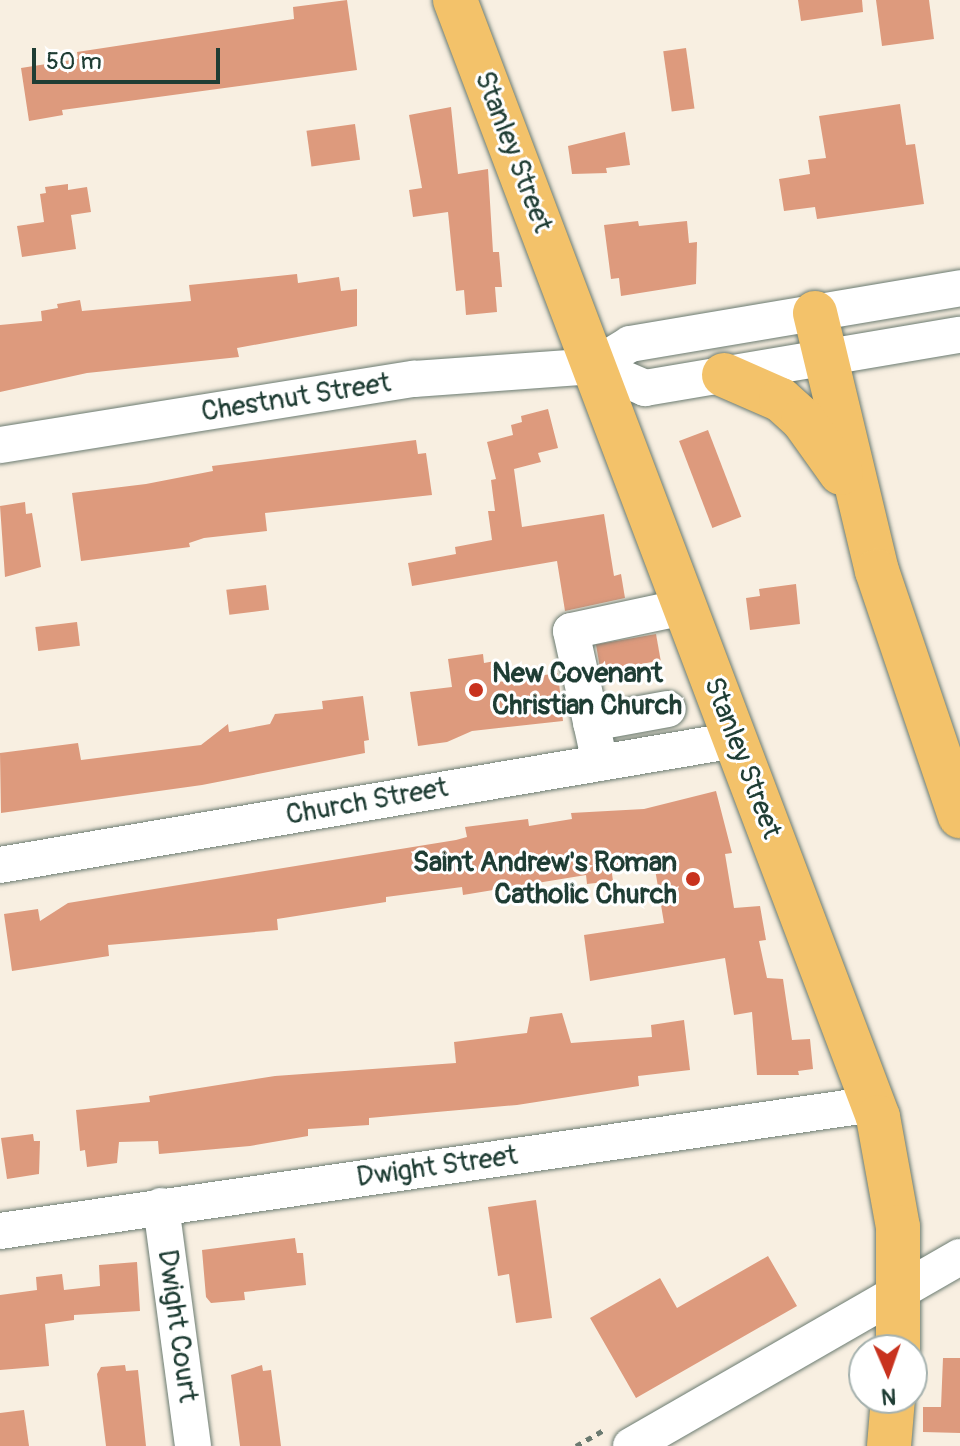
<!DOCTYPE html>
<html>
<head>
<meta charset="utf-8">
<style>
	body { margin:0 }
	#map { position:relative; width:960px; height:1446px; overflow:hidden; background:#f8efe1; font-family:Pangolin,sans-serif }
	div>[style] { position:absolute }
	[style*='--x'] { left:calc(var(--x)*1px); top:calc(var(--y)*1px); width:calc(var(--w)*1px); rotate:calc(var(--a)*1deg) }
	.building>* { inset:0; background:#dd9a7d; transform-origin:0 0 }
	.path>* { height:5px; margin-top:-2.5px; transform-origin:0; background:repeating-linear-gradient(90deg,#6b7b71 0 6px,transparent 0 12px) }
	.roads { filter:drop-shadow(0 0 2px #6b7b71) drop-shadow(0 0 2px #6b7b71) }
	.minor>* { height:36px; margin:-18px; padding:0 18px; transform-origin:18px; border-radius:18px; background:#fff }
	.major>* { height:44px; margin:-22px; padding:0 22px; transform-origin:22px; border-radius:22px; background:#f3c26a }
	.highway>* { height:44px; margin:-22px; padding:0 22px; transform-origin:22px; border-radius:22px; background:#f3c26a }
	.dots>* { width:22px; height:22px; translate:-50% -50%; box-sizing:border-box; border:4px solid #fff; border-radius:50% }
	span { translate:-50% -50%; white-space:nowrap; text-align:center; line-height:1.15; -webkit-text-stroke:6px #fff; paint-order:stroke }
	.street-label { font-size:28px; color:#1f3d34 }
	.poi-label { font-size:28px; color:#1f3d34; font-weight:700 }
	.left { translate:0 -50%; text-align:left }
	.right { translate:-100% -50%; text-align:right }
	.north { position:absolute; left:848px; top:1334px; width:80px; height:80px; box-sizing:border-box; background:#fff; border:2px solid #a5b1ae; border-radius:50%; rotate:178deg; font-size:22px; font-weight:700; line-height:32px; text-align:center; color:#1f3d34 }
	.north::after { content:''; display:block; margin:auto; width:28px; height:36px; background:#c8321e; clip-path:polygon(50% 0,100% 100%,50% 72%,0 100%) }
	.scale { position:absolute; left:32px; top:48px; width:188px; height:36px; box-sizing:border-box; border:4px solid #1f3d34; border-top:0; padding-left:10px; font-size:24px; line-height:28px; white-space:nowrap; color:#1f3d34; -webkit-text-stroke:6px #fff; paint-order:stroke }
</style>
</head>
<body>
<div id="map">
	<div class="building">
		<i style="clip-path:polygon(347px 0,357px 70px,62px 110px,63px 115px,29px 121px,21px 68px,78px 59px,77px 52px,294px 19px,293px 7px)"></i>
		<i style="clip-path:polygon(798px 0,862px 0,863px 12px,801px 21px)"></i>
		<i style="clip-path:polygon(876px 0,929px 0,934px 39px,882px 46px)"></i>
		<i style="left:686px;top:48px;width:61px;height:23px;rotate:82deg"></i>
		<i style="clip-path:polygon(900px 104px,906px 145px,915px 144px,924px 204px,817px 219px,815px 207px,784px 211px,779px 179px,810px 174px,808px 160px,826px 158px,819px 116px)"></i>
		<i style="clip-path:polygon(451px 107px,458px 174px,488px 169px,493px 252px,499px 252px,502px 287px,495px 287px,497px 312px,466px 315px,464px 290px,456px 291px,448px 212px,413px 217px,409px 190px,422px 188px,409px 115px)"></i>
		<i style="left:355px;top:124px;width:36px;height:49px;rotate:82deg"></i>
		<i style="clip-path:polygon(625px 132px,630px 165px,606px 168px,607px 173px,572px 174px,568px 146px)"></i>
		<i style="clip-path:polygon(68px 184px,68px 190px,87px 187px,91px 212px,71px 215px,76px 249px,22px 257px,17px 226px,44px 222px,40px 194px,46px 193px,45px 187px)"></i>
		<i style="clip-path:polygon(638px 221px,639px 226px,687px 221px,689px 243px,697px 242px,696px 284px,621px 296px,619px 278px,611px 279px,604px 225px)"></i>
		<i style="clip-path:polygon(297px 274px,298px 283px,339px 277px,341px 291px,357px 289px,357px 326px,237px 348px,239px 357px,87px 373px,0 392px,0 325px,42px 321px,41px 311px,58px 308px,57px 304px,80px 300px,82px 311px,191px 301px,189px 285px)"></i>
		<i style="clip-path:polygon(548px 409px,558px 448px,538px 453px,541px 462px,514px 469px,522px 527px,604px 514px,614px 576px,621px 574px,625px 598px,565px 611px,557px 561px,412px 586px,408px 563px,456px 554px,455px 547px,492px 540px,488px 511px,495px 511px,491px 480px,496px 479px,487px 442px,513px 435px,511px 425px,522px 422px,521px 416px)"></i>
		<i style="left:708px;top:430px;width:93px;height:31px;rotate:69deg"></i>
		<i style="clip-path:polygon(416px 440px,418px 454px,426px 453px,432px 495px,265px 513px,267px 531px,204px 538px,189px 543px,190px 547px,81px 561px,72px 493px,146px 484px,213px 471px,212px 466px)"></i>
		<i style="clip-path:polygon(25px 502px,26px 514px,32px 513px,41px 567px,5px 577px,0 506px)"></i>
		<i style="clip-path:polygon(796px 584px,800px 624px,750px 630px,746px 598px,760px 596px,759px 589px)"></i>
		<i style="left:266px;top:585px;width:25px;height:40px;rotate:83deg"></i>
		<i style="left:77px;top:622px;width:24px;height:42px;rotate:83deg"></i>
		<i style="left:656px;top:634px;width:27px;height:61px;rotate:80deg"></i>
		<i style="clip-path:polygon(483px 654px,484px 663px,495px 661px,498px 682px,558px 673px,563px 721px,472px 731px,447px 742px,418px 746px,410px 692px,452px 687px,448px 659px)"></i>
		<i style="clip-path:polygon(363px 696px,369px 740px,364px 741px,365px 753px,202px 785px,1px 813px,0 753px,78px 743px,81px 760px,201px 745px,228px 724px,229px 732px,270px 724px,275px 714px,323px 709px,322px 701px)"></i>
		<i style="clip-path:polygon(716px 791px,732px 853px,725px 854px,734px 908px,760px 906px,766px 940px,759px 941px,767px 978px,783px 979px,792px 1040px,810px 1039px,813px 1069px,798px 1071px,799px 1075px,757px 1075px,752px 1012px,734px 1015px,725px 958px,590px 981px,584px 935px,664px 923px,654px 863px,611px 867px,613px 881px,587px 884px,586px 875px,463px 895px,462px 887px,386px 897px,386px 902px,277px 919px,278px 930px,108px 945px,109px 956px,12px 971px,4px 914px,38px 909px,40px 921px,68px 903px,456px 840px,467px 837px,465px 827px,528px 819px,529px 826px,572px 819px,571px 813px,644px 809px)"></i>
		<i style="clip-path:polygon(562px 1013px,571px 1043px,652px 1037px,651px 1025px,684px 1020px,690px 1070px,638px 1076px,639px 1086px,517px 1105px,369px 1118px,369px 1125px,308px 1129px,308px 1136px,250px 1146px,159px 1154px,158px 1141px,119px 1142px,117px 1163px,87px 1167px,85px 1150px,80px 1151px,76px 1110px,150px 1102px,149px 1096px,275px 1076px,456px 1063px,454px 1042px,527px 1033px,530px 1017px)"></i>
		<i style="clip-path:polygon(33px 1134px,34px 1141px,40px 1141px,39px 1174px,7px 1179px,1px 1138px)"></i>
		<i style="clip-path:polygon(536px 1200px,552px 1318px,516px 1323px,509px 1274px,498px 1276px,488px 1207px)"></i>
		<i style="clip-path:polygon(295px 1238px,297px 1253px,303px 1253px,306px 1285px,244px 1292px,245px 1300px,211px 1303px,206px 1297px,202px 1250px)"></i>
		<i style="clip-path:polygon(768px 1256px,797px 1306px,636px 1398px,590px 1318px,660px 1278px,677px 1308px)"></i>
		<i style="clip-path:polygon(137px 1262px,140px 1311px,74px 1315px,74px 1320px,45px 1324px,49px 1366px,0 1370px,0 1295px,37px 1290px,36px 1277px,62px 1274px,64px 1290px,100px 1286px,99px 1265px)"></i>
		<i style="clip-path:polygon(943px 1358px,960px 1358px,960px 1433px,923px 1432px,923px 1407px,941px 1407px)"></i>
		<i style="clip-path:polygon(125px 1365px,126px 1371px,138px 1370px,146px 1446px,106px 1446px,97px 1374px,101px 1367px)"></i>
		<i style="clip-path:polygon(262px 1365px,263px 1371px,271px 1370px,281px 1446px,240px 1446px,231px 1375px)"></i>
		<i style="clip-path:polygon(24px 1410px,29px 1446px,0 1446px,0 1413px)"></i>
	</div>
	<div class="path">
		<i style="--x:576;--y:1446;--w:34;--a:-30"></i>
	</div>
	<div class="roads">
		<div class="minor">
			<i style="--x:594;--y:366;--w:56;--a:23.3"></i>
			<i style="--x:645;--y:388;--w:319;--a:-9.6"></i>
			<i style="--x:0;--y:445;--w:419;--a:-9.1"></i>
			<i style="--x:414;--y:379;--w:180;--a:-4.1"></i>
			<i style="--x:594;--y:366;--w:42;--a:-31.4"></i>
			<i style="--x:630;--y:344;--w:335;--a:-9.6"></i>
			<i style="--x:591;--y:723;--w:78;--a:-10.3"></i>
			<i style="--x:600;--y:763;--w:135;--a:-102.4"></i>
			<i style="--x:571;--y:631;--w:116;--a:-12"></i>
			<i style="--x:0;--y:865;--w:746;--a:-9.65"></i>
			<i style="--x:161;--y:1206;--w:242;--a:82.4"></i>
			<i style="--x:0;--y:1231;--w:883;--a:-8.27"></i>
			<i style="--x:631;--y:1446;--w:379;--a:-29.9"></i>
		</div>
		<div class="major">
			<i style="--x:455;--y:0;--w:1194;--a:69.26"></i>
			<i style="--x:878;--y:1117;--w:112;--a:79.7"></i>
			<i style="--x:898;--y:1227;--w:123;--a:90"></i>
			<i style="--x:889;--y:1446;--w:48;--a:-85.2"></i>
		</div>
		<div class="highway">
			<i style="--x:815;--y:313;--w:265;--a:76.5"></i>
			<i style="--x:877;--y:571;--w:259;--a:71.3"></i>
			<i style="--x:724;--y:375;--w:62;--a:23.7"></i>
			<i style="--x:781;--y:400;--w:30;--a:42"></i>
			<i style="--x:803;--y:420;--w:65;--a:54.4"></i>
		</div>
	</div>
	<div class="dots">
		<i style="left:476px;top:690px;background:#c8321e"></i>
		<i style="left:693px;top:879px;background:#c8321e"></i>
	</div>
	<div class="street-label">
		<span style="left:513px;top:152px;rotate:69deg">Stanley Street</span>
		<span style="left:296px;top:398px;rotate:-9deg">Chestnut Street</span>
		<span style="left:742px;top:758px;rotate:69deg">Stanley Street</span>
		<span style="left:367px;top:802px;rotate:-10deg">Church Street</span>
		<span style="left:437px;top:1167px;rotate:-8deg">Dwight Street</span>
		<span style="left:177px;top:1326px;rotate:82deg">Dwight Court</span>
	</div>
	<div class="poi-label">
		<span class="left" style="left:492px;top:690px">New Covenant<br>Christian Church</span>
		<span class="right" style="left:677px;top:879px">Saint Andrew's Roman<br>Catholic Church</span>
	</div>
	<div class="north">N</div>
	<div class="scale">50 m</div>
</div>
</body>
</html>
